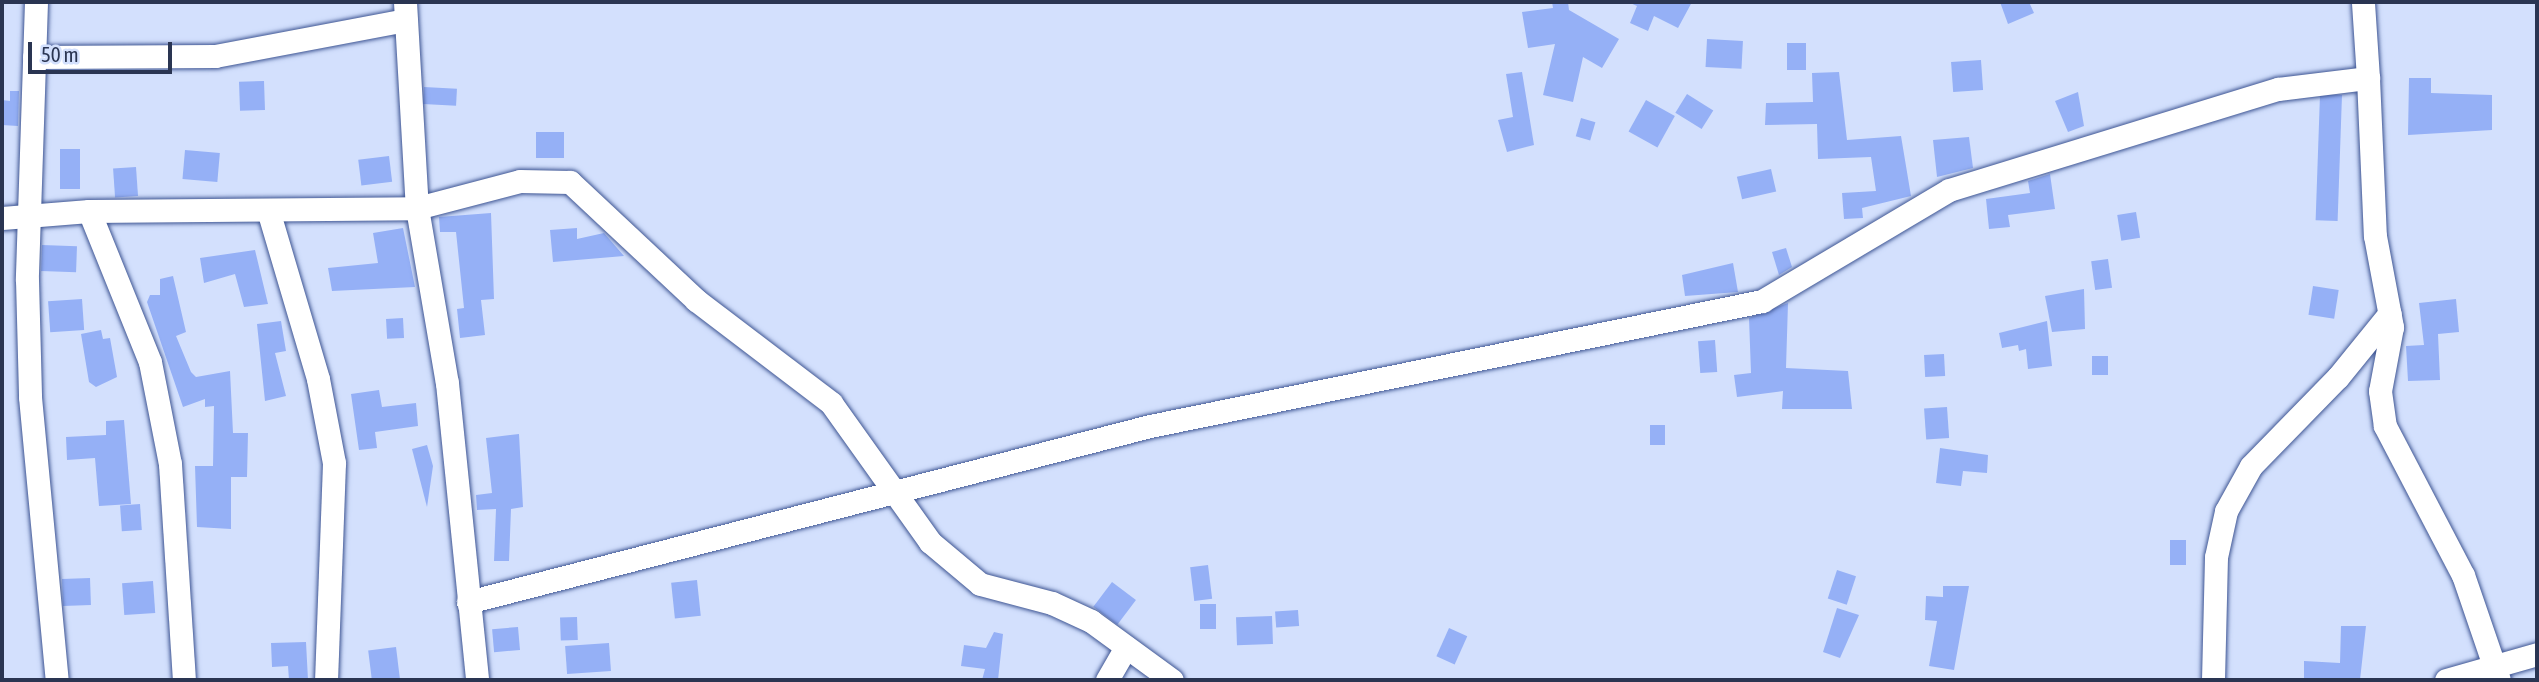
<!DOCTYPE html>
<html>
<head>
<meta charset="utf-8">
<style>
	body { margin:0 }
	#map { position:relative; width:2539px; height:682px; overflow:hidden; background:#d3e0fd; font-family:"Asap Condensed",sans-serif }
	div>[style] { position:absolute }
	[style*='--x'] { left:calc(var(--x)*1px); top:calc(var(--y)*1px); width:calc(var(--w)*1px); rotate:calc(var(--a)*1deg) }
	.building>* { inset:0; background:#95b0f6; transform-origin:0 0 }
	.roads { filter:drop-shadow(0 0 2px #3e5593) drop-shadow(0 0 2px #3e5593) }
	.street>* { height:23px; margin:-11.5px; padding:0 11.5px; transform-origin:11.5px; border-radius:11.5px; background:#fff }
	span { translate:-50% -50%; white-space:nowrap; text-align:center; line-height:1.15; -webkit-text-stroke:7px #d3e0fd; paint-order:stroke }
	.frame { position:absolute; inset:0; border:4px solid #2a3552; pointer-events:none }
	.scale { position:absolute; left:28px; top:42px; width:144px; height:32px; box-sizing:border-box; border:4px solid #2a3552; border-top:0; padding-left:9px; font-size:21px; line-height:24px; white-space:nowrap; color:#2a3552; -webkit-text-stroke:5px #d3e0fd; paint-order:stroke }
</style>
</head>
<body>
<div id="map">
	<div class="building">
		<i style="clip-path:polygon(1552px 2px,1568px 2px,1569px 10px,1619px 39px,1602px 68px,1583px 57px,1573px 102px,1543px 95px,1555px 44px,1528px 48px,1522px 12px,1553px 8px)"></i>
		<i style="clip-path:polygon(1628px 2px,1692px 2px,1678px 28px,1654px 16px,1648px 31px,1630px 23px,1637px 6px)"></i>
		<i style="clip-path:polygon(2000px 2px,2029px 2px,2034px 13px,2008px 24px)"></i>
		<i style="left:1707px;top:39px;width:36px;height:28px;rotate:3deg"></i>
		<i style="left:1787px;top:43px;width:19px;height:27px"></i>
		<i style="left:1981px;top:60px;width:30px;height:30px;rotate:86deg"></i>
		<i style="clip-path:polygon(1522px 72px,1534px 145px,1507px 152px,1498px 120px,1513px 117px,1506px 74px)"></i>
		<i style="clip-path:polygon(1839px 72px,1847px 140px,1901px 136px,1911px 196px,1862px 208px,1863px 218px,1844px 219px,1842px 193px,1876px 191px,1871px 157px,1818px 159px,1817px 124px,1765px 125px,1766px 103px,1813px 102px,1812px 73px)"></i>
		<i style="clip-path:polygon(2409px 78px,2431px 78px,2431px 93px,2492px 95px,2492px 130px,2408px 135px)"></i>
		<i style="left:264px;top:81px;width:29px;height:25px;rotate:88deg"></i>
		<i style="left:424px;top:87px;width:33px;height:17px;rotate:3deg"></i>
		<i style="clip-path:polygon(10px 91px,19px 91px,18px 126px,2px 125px,2px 100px,10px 101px)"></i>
		<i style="clip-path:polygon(2078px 92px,2084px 126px,2068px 132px,2055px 101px)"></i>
		<i style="left:1687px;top:94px;width:31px;height:22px;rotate:32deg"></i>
		<i style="left:2342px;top:95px;width:126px;height:22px;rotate:92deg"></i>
		<i style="left:1646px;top:100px;width:33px;height:36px;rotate:29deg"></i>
		<i style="left:1581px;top:118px;width:15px;height:19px;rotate:16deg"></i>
		<i style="left:536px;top:132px;width:28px;height:26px"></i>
		<i style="clip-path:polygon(1969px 137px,1973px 168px,1937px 177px,1933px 140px)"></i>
		<i style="left:60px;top:149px;width:20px;height:40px"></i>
		<i style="left:185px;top:150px;width:35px;height:29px;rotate:5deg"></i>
		<i style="left:389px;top:156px;width:26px;height:31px;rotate:83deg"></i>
		<i style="left:136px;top:167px;width:29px;height:23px;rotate:86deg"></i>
		<i style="left:1771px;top:169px;width:23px;height:35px;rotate:77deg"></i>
		<i style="clip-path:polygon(2050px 174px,2055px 209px,2008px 215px,2010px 227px,1989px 229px,1986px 199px,2030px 193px,2028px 181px)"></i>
		<i style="left:2136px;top:212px;width:26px;height:19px;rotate:81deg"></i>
		<i style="clip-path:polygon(491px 213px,494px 299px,481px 300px,485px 335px,460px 338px,457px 309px,464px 308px,456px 232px,440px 232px,439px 217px)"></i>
		<i style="clip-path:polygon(403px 228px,415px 287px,332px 291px,328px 268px,378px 263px,373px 233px)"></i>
		<i style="clip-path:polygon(577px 228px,577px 239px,604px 233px,624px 256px,553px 262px,550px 230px)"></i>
		<i style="left:42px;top:245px;width:35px;height:26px;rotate:2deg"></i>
		<i style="clip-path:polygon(1786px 248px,1792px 267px,1779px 275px,1772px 252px)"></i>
		<i style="clip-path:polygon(255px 250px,268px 304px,244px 307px,235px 274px,204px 283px,200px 258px)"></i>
		<i style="left:2108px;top:259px;width:29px;height:17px;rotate:82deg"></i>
		<i style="clip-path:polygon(1733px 263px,1738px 292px,1685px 296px,1682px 275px)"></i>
		<i style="clip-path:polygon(173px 276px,186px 332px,176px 336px,191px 372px,196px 377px,230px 371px,233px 433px,248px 433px,247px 477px,231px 477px,231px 529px,197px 527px,195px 466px,213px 466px,214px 406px,205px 407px,205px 399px,183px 407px,147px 302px,150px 295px,160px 295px,160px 279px)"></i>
		<i style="left:2313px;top:286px;width:26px;height:29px;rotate:9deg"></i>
		<i style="clip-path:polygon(2084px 289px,2085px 329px,2052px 332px,2045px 296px)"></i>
		<i style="left:82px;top:299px;width:31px;height:34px;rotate:86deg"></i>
		<i style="clip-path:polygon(2456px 299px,2459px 332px,2438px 334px,2440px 380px,2408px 381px,2406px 346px,2424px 345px,2419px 303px)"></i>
		<i style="clip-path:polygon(1788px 303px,1786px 368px,1848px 371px,1852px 409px,1782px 409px,1783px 391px,1737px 397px,1734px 375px,1751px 373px,1749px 318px)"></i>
		<i style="left:403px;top:318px;width:20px;height:17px;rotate:87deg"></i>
		<i style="clip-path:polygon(281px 321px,286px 351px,275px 353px,286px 396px,265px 401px,257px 324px)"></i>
		<i style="clip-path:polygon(2047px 321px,2052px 366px,2028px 369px,2026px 349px,2019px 351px,2018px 345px,2002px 348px,1999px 333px)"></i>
		<i style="clip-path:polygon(101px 330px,103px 339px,110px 338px,117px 377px,96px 387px,89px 382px,81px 334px)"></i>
		<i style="left:1715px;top:340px;width:32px;height:17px;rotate:86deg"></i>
		<i style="left:1944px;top:354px;width:22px;height:20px;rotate:87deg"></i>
		<i style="left:2092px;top:356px;width:16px;height:19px"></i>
		<i style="clip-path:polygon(379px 390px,382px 407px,416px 403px,418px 426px,375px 432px,377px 448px,359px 450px,351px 394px)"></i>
		<i style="left:1947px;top:407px;width:31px;height:23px;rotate:86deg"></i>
		<i style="clip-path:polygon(124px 420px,131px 504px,99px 506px,95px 458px,67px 460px,66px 437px,106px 435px,106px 421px)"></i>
		<i style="left:1650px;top:425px;width:15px;height:20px"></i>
		<i style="clip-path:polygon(519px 434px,523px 507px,511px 509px,509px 561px,494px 561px,496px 509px,477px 510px,476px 495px,492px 493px,486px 438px)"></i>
		<i style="clip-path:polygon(427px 445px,433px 466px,427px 507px,412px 449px)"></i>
		<i style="clip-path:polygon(1940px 448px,1988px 455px,1987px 473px,1963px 471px,1961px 486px,1936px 483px)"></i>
		<i style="left:140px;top:504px;width:26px;height:20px;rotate:86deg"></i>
		<i style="left:2170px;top:540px;width:16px;height:25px"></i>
		<i style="left:1208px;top:565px;width:34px;height:18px;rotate:83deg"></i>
		<i style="left:1837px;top:570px;width:20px;height:30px;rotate:18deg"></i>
		<i style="left:90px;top:578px;width:27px;height:28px;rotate:88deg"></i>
		<i style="left:697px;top:580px;width:36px;height:26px;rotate:84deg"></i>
		<i style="left:153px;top:581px;width:32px;height:31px;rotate:86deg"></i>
		<i style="left:1112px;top:582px;width:30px;height:31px;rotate:37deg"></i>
		<i style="clip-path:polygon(1943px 586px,1969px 586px,1954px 670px,1929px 666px,1937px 621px,1925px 620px,1926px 596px,1943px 597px)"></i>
		<i style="left:1200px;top:604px;width:16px;height:25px"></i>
		<i style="clip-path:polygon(1837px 608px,1859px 615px,1840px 658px,1823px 652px)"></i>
		<i style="left:1298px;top:610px;width:16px;height:23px;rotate:86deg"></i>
		<i style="left:1272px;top:616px;width:28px;height:36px;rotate:88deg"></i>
		<i style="left:577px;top:617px;width:23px;height:17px;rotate:88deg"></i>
		<i style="clip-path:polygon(2341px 626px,2366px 626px,2360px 680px,2304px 680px,2304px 661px,2340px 663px)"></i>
		<i style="left:518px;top:627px;width:23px;height:26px;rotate:85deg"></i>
		<i style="left:1449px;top:628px;width:20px;height:31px;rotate:24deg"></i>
		<i style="clip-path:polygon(994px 632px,1003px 634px,998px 680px,982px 680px,985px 669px,961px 666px,964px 645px,986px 648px)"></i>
		<i style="clip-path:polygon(306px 642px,308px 680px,289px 680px,288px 666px,272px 667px,271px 643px)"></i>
		<i style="left:609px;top:643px;width:28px;height:44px;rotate:86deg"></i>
		<i style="left:396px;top:647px;width:33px;height:28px;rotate:83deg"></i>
	</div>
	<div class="roads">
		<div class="street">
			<i style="--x:36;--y:2;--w:278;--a:91.9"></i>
			<i style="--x:27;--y:280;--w:117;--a:88.5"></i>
			<i style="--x:30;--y:397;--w:284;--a:84.6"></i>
			<i style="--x:405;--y:2;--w:206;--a:86.7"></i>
			<i style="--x:417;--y:208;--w:178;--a:80.3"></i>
			<i style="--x:447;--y:383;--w:299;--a:84.2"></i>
			<i style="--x:34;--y:57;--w:181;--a:-0.3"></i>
			<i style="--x:215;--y:56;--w:194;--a:-10.7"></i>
			<i style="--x:2368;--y:78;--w:158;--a:87.5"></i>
			<i style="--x:2375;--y:236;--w:93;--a:79.4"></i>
			<i style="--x:2392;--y:327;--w:65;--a:100.6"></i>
			<i style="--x:2380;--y:391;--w:35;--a:82"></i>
			<i style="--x:2385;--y:426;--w:168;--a:62.4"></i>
			<i style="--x:2463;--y:575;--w:111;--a:71.1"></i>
			<i style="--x:268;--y:210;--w:176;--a:73.5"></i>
			<i style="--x:318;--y:379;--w:86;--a:79.2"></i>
			<i style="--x:334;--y:463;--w:217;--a:92.1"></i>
			<i style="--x:89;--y:211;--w:163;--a:68"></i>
			<i style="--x:150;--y:362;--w:104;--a:78.9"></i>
			<i style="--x:170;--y:464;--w:216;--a:86.3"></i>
			<i style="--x:2;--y:218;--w:87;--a:-4.6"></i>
			<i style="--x:89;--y:211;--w:328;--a:-0.5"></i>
			<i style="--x:417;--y:208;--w:106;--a:-14.7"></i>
			<i style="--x:520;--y:181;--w:50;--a:1.1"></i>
			<i style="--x:570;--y:182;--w:173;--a:43.1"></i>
			<i style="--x:696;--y:300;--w:170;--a:37.3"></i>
			<i style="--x:831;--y:403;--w:171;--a:54.5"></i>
			<i style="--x:930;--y:542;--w:65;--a:40"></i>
			<i style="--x:980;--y:584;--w:74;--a:14.8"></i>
			<i style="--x:1052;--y:603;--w:43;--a:24.8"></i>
			<i style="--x:1091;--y:621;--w:100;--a:36.1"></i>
			<i style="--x:468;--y:602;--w:704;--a:-14.47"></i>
			<i style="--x:1150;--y:426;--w:625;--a:-11.54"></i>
			<i style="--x:1762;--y:301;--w:217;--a:-30.7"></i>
			<i style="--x:1949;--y:190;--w:344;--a:-17.1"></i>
			<i style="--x:2278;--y:89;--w:91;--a:-7"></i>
			<i style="--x:2368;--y:78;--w:76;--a:-93.8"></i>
			<i style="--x:1107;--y:680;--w:38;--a:-60"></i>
			<i style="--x:2213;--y:680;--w:123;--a:-88.6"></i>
			<i style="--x:2216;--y:557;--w:47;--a:-77.7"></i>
			<i style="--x:2226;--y:511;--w:51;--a:-60.9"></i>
			<i style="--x:2251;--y:466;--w:124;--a:-45.7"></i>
			<i style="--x:2338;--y:377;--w:82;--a:-50.9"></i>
			<i style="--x:2446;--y:680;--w:95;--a:-15.9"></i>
		</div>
	</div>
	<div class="frame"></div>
	<div class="scale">50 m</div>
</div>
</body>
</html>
